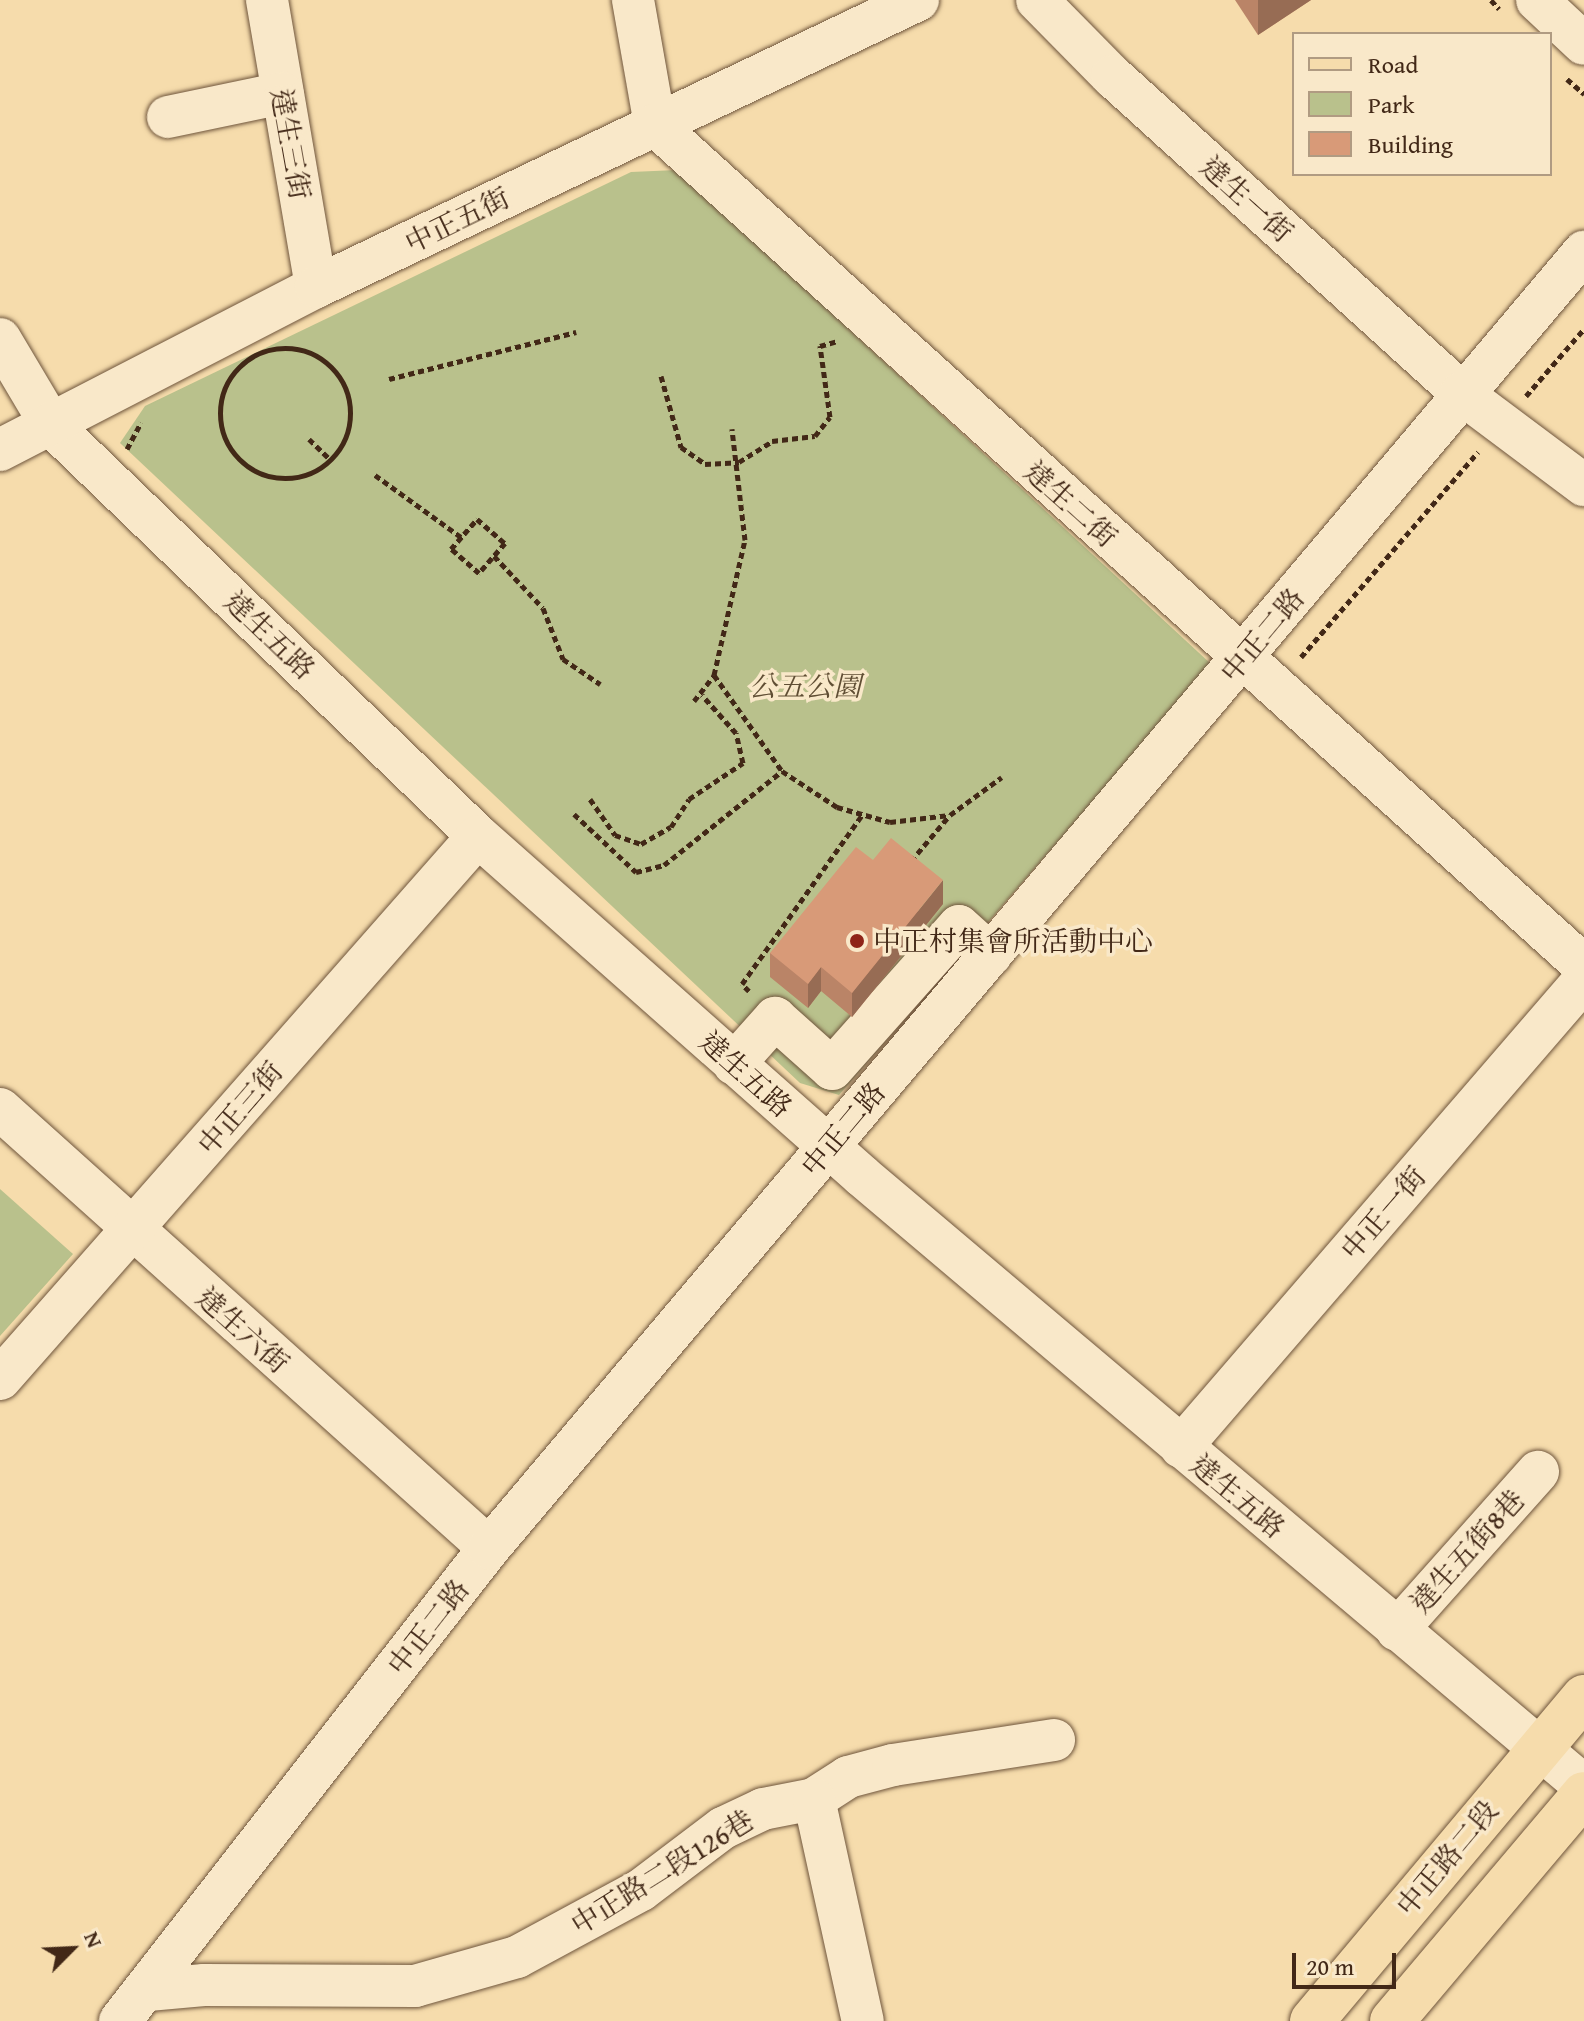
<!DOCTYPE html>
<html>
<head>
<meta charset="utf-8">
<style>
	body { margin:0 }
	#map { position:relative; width:1584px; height:2021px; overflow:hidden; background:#f6dcac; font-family:"Gentium Book Plus","Noto Serif TC",serif }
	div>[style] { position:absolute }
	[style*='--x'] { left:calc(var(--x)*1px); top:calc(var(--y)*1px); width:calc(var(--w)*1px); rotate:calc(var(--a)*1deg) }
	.green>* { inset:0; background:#b9c18c }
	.path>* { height:5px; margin-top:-2.5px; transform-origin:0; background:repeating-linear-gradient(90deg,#422817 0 6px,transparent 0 10px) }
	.path>.ring { margin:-2.5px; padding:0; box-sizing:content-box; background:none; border:5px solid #422817; border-radius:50% }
	.roads { filter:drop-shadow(0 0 2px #6f553c) drop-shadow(0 0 2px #6f553c) }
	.minor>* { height:42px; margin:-21px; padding:0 21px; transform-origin:21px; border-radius:21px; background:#f9e8c9 }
	.major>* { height:44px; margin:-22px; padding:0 22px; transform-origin:22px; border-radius:22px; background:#f6dcac }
	.wall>* { inset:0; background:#ba8467 }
	.shaded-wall>* { inset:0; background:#976c54 }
	.building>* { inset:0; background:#d89a78 }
	.dots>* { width:22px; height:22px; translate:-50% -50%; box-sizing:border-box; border:4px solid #f9e8c9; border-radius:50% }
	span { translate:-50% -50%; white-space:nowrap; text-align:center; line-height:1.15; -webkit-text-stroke:7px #f9e8c9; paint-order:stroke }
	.street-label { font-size:28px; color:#422817 }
	.park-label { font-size:28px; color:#604e34; font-style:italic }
	.poi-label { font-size:28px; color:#422817 }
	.left { translate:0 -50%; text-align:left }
	.legend { position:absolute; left:1292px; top:32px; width:260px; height:144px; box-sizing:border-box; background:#f9e8c9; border:2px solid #b09b82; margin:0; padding:10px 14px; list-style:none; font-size:24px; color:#422817 }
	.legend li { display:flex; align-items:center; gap:16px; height:40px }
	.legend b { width:40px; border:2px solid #b09b82 }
	.north { position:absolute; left:32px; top:1909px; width:80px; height:80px; -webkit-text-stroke:6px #f9e8c9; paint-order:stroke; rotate:66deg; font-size:22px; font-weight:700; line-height:32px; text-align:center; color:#422817 }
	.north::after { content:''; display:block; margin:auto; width:28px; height:36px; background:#422817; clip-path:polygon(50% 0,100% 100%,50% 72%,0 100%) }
	.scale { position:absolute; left:1292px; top:1953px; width:104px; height:36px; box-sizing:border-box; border:4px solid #422817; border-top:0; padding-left:10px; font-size:24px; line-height:28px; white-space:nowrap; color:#422817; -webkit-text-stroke:6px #f9e8c9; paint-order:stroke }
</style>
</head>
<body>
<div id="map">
	<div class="green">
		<i style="clip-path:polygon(677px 170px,1211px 664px,839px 1095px,800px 1083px,120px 443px,145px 406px,631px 172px)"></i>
		<i style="clip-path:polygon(0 1189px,73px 1254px,0 1336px)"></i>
	</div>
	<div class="path">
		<i style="--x:1491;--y:0;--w:12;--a:48"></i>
		<i style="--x:1567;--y:79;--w:23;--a:41"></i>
		<i class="ring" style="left:220px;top:348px;width:125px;height:125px"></i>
		<i style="--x:661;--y:376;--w:74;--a:74.3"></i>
		<i style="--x:681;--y:447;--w:29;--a:35"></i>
		<i style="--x:705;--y:464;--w:34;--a:-3"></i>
		<i style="--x:739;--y:462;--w:39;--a:-32"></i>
		<i style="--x:772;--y:441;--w:43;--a:-6.6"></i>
		<i style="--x:815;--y:436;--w:24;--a:-52"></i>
		<i style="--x:830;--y:417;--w:72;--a:-98"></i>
		<i style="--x:820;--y:346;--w:18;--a:-16"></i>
		<i style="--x:389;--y:379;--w:193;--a:-14.1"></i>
		<i style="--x:1526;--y:396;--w:89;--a:-49.1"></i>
		<i style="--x:309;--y:439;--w:30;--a:44"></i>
		<i style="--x:127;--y:449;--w:30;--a:-62"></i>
		<i style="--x:375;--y:475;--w:106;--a:35.8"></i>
		<i style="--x:477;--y:519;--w:37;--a:41"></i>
		<i style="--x:505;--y:543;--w:40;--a:131"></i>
		<i style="--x:479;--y:573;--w:37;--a:-139"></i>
		<i style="--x:451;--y:549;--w:40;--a:-49"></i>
		<i style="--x:494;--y:556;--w:71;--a:46.7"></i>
		<i style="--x:543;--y:608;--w:55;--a:68.6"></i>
		<i style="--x:563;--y:659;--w:45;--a:34"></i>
		<i style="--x:1301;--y:657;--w:271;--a:-49.2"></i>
		<i style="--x:714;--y:675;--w:118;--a:54.7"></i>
		<i style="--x:782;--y:771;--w:66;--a:33.2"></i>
		<i style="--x:837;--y:807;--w:55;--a:15.8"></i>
		<i style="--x:890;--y:822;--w:60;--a:-6.7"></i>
		<i style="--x:950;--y:815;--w:64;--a:-36.2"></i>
		<i style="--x:694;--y:701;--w:33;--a:-52"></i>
		<i style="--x:714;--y:675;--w:139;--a:-77.1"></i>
		<i style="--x:745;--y:540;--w:112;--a:-96.7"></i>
		<i style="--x:590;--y:799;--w:44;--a:55.2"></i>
		<i style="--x:615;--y:835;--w:28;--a:19"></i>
		<i style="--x:641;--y:844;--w:34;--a:-30"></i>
		<i style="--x:671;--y:827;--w:33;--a:-57"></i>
		<i style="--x:689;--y:799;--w:65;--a:-33.7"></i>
		<i style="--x:743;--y:763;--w:31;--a:-103"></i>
		<i style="--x:736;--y:733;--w:51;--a:-131.8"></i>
		<i style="--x:574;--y:814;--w:85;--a:43.1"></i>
		<i style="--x:636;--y:872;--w:29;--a:-14"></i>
		<i style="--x:664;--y:865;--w:151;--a:-38.5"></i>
		<i style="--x:911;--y:861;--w:60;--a:-49.7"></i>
		<i style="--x:749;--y:991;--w:10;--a:-135"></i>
		<i style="--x:742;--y:984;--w:209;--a:-54.6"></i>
	</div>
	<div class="roads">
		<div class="minor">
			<i style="--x:267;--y:0;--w:291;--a:80.3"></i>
			<i style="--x:633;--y:0;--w:127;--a:80"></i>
			<i style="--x:655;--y:125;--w:1253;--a:42.15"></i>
			<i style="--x:1037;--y:0;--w:107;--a:45.4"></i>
			<i style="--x:1112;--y:76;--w:471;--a:42.2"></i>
			<i style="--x:1461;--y:393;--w:154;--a:36.8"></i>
			<i style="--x:1537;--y:0;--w:64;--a:43.1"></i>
			<i style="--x:168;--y:117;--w:117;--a:-11.8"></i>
			<i style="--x:0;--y:339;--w:100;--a:59.3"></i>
			<i style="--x:51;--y:425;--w:593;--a:43.91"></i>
			<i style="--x:478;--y:836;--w:513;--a:41.52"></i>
			<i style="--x:862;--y:1176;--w:945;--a:40.19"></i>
			<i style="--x:0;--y:450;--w:356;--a:-27.3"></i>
			<i style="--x:316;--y:287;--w:667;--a:-25.49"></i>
			<i style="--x:734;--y:1064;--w:62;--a:-48.3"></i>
			<i style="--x:775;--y:1018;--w:76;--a:41.8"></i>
			<i style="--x:832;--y:1069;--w:191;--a:-48.4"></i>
			<i style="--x:959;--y:926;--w:43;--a:42.2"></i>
			<i style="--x:0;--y:1109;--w:657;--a:41.92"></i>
			<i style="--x:0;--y:1379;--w:723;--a:-48.64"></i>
			<i style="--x:1181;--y:1447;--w:617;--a:-49.21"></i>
			<i style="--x:1397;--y:1630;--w:212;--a:-48.3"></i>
			<i style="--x:814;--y:1799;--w:40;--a:-32.9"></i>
			<i style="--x:848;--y:1777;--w:47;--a:-14.9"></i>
			<i style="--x:893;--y:1765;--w:163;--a:-8.8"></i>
			<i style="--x:148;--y:1990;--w:56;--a:-5.1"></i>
			<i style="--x:204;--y:1985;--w:211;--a:0.3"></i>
			<i style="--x:415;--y:1986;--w:106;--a:-15.9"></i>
			<i style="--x:517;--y:1957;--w:141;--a:-28.4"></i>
			<i style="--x:641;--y:1890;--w:103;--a:-37.1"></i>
			<i style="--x:723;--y:1828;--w:44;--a:-25.4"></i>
			<i style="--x:763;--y:1809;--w:52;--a:-11.1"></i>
			<i style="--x:814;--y:1799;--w:227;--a:77.6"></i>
			<i style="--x:120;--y:2021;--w:600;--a:-52.04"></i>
			<i style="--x:489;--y:1548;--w:1697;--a:-49.81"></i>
		</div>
		<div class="major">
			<i style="--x:1312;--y:2021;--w:423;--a:-50"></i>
			<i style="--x:1392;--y:2021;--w:297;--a:-49.8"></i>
		</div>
	</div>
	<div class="wall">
		<i style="clip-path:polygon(1235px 0,1311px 0,1258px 35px)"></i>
		<i style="clip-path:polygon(943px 904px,852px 1017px,821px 991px,808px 1008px,770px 977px,770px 953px)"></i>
	</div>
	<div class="shaded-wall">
		<i style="clip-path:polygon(1258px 0,1311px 0,1258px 35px)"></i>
		<i style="clip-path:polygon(943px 880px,943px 904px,852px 1017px,852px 993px)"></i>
		<i style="clip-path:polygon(821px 967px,821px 991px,808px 1008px,808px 984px)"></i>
	</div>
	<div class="building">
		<i style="clip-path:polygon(891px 838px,943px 880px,852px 993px,821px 967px,808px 984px,770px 953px,856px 847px,873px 860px)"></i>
	</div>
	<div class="dots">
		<i style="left:857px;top:941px;background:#8f2418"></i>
	</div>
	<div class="street-label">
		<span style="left:291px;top:144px;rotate:80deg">達生三街</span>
		<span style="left:1247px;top:199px;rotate:42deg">達生一街</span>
		<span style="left:457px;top:220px;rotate:-26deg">中正五街</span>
		<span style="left:1071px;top:504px;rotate:42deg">達生二街</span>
		<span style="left:270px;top:635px;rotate:44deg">達生五路</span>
		<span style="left:1262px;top:635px;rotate:-50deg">中正二路</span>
		<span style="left:746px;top:1074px;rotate:42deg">達生五路</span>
		<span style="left:240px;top:1108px;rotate:-49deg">中正三街</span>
		<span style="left:843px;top:1129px;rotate:-50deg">中正二路</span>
		<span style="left:1383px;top:1213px;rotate:-49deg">中正一街</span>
		<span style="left:243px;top:1330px;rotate:42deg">達生六街</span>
		<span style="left:1238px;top:1496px;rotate:40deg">達生五路</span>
		<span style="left:1467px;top:1551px;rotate:-48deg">達生五街8巷</span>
		<span style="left:428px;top:1627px;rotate:-52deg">中正二路</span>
		<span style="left:1447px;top:1858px;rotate:-50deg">中正路二段</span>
		<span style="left:662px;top:1872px;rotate:-32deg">中正路二段126巷</span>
	</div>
	<div class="park-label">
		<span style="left:805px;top:686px">公五公園</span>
	</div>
	<div class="poi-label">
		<span class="left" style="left:873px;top:941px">中正村集會所活動中心</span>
	</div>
	<ul class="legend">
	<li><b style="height:10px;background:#f6dcac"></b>Road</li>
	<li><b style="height:22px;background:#b9c18c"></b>Park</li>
	<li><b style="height:22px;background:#d89a78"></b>Building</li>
	</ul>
	<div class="north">N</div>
	<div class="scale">20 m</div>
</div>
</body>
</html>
